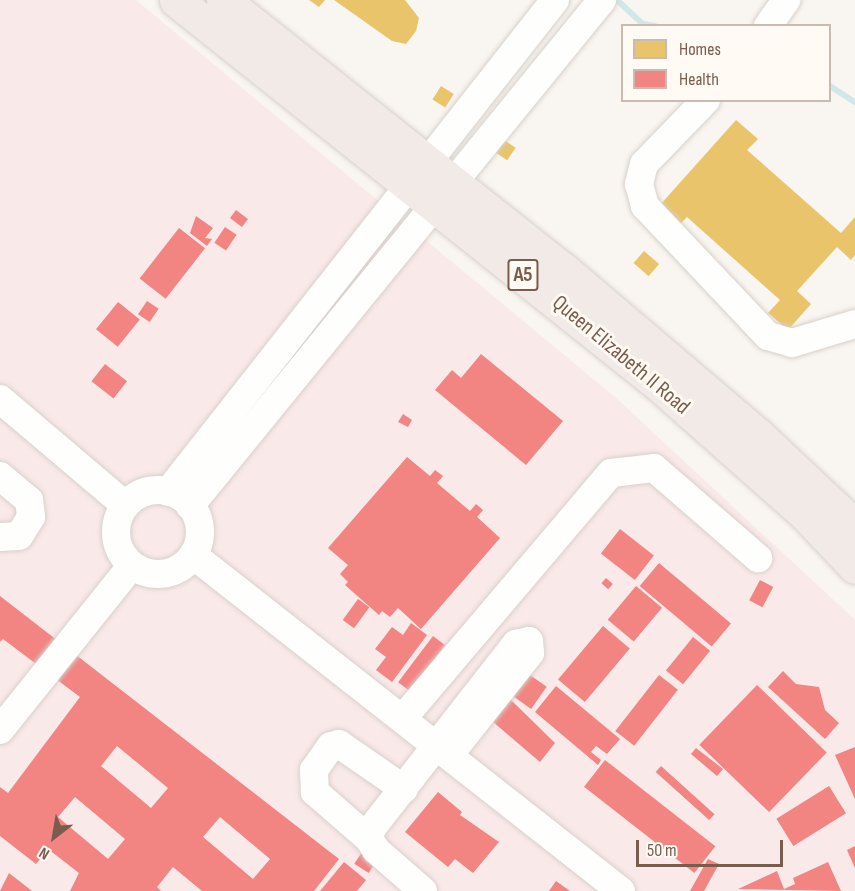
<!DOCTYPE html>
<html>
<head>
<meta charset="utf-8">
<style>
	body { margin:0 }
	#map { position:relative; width:855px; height:891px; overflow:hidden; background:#f9f5f0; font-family:"Sofia Sans Condensed",sans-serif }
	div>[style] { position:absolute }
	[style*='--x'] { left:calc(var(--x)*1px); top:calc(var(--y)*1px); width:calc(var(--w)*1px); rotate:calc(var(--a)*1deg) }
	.medical>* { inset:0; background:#fae9e9 }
	.homes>* { inset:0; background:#e9c46a; transform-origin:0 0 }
	.health>* { inset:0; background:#f28482; transform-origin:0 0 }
	.stream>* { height:6px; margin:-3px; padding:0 3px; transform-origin:3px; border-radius:3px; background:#d0e8ea }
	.roads { filter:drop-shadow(0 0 2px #d7d1cb) drop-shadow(0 0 2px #d7d1cb) }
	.minor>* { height:28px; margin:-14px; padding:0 14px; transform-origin:14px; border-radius:14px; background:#fefefd }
	.minor>.ring { margin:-14px; padding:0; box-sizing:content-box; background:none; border:28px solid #fefefd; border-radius:50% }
	.highway>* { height:33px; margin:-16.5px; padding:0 16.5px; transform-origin:16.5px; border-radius:16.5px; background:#f2eae7 }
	span { translate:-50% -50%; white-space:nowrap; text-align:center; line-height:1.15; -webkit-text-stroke:6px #fffaf3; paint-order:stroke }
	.shield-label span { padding:2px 4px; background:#fffaf3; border:2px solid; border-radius:4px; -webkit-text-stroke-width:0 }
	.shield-label { font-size:21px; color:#7a5c4d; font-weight:700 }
	.street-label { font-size:22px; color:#7a5c4d }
	.legend { position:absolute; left:621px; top:24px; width:210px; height:78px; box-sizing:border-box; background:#fffaf3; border:2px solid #cabbb1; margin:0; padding:8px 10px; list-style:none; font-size:18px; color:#7a5c4d }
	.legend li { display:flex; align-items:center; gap:12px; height:30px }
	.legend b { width:30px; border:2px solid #cabbb1 }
	.north { position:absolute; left:24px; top:807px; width:60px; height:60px; -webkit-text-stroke:4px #fffaf3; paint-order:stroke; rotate:211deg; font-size:16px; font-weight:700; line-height:24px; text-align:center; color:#7a5c4d }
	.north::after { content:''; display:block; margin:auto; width:21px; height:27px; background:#7a5c4d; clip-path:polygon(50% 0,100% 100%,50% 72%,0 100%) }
	.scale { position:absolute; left:636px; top:840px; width:147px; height:27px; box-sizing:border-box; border:3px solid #7a5c4d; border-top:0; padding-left:8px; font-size:18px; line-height:21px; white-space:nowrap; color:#7a5c4d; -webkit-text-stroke:4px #fffaf3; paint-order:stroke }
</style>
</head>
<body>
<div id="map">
	<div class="medical">
		<i style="clip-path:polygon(0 0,136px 0,616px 398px,855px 620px,855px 891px,0 891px)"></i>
	</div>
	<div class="homes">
		<i style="clip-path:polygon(309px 0,325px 0,319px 7px)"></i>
		<i style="clip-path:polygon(334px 0,405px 0,419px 18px,416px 31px,406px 44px,392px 41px)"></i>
		<i style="left:441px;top:86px;width:15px;height:16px;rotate:32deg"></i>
		<i style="clip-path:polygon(736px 120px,758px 139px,747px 150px,841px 233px,855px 217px,855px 255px,851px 260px,837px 247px,797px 291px,811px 304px,788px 330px,768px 313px,780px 300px,687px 217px,680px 224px,660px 205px)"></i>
		<i style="left:504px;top:140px;width:14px;height:15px;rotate:34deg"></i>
		<i style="left:644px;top:251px;width:20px;height:16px;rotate:41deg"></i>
	</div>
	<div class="health">
		<i style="left:236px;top:210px;width:15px;height:10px;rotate:37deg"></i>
		<i style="clip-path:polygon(196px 216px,213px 228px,205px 238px,212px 239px,207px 246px,190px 233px)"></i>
		<i style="left:225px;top:227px;width:14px;height:19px;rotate:34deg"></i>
		<i style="left:179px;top:228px;width:33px;height:64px;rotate:38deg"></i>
		<i style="left:147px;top:301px;width:14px;height:16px;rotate:34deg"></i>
		<i style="left:118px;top:302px;width:28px;height:35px;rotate:39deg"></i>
		<i style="clip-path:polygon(481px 354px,563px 421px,526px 465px,435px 390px,452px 370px,461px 378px)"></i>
		<i style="left:105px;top:364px;width:28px;height:22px;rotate:38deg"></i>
		<i style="clip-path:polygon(403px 414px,412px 420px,408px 427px,398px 422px)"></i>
		<i style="clip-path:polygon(407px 457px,430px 476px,435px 470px,443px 476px,437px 483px,470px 511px,476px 504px,483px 510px,477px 517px,500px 538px,421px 629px,398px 608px,390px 617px,382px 611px,379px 615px,345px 585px,348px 582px,340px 574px,348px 565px,328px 548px)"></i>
		<i style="left:620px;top:529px;width:43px;height:31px;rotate:38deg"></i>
		<i style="left:659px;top:563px;width:94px;height:30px;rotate:40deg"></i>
		<i style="left:606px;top:578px;width:9px;height:7px;rotate:41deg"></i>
		<i style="left:760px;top:580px;width:15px;height:23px;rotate:28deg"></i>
		<i style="left:636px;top:586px;width:34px;height:44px;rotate:40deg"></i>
		<i style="clip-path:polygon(evenodd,0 596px,339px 859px,314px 891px,202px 891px,173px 867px,157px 887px,161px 891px,70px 891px,79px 873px,48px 849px,36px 864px,0 836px,0 787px,8px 793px,80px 697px,3px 639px,0 642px,0 596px,117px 746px,168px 788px,151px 808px,101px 766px,117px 746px,0 596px,75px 797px,125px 839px,108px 859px,58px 817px,75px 797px,0 596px,220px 817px,270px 859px,253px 879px,203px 837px,220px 817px)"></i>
		<i style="left:358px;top:599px;width:14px;height:26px;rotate:36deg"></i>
		<i style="clip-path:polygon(411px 623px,427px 635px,392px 682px,376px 670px,386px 657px,375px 649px,392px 627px,403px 635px)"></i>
		<i style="left:603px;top:626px;width:35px;height:70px;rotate:40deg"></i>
		<i style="left:433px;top:636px;width:15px;height:58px;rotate:37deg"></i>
		<i style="left:693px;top:637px;width:22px;height:43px;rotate:39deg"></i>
		<i style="clip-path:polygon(783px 671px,796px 684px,819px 687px,825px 710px,839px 723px,825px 739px,768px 687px)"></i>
		<i style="left:527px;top:673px;width:24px;height:27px;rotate:35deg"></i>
		<i style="left:659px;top:675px;width:24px;height:71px;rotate:38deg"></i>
		<i style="left:757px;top:685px;width:97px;height:83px;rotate:44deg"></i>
		<i style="clip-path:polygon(556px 686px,620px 739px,607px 754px,596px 746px,591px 752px,601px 760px,598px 765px,535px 712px)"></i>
		<i style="clip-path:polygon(510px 699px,555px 743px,540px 762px,492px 721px)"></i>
		<i style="clip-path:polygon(855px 747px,855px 799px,835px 755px)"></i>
		<i style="clip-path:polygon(696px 748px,723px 769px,717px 776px,691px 754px)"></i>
		<i style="left:605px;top:760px;width:140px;height:34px;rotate:38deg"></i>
		<i style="left:661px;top:766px;width:72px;height:8px;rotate:42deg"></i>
		<i style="left:829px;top:786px;width:32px;height:62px;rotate:58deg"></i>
		<i style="clip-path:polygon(438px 792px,462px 812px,460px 815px,499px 842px,473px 873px,455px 859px,448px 867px,405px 832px)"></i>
		<i style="clip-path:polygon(855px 846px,855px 868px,847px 850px)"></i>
		<i style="left:362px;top:852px;width:17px;height:14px;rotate:33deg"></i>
		<i style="clip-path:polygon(708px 859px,719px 864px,704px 891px,690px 891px)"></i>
		<i style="clip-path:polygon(344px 862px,366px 880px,357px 891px,320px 891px)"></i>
		<i style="clip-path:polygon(828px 862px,841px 891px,738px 889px,777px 871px,784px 889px,795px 884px,793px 878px)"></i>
		<i style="clip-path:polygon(9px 873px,32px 891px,0 891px)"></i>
		<i style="clip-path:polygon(556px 881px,570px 891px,549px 891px)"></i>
	</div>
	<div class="stream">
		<i style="--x:617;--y:0;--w:35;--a:43"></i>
		<i style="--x:643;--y:24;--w:12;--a:9"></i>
		<i style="--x:830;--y:86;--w:30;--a:33"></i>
	</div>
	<div class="roads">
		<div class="minor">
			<i style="--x:768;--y:26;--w:32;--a:-55"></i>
			<i style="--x:706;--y:100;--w:89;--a:134.1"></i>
			<i style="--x:644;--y:164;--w:21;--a:104"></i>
			<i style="--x:639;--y:184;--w:23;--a:75"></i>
			<i style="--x:645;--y:206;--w:179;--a:46.6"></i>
			<i style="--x:768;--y:336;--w:25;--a:16"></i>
			<i style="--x:792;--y:343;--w:66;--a:-16.8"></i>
			<i style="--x:0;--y:399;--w:164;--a:40.3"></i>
			<i style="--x:0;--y:476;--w:38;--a:40"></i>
			<i style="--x:29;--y:500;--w:17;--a:83"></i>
			<i style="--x:31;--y:517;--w:22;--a:122"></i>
			<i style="--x:19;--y:536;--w:19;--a:177"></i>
			<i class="ring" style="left:116px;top:490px;width:56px;height:56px"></i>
			<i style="--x:168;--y:492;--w:626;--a:-51.81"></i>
			<i style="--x:190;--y:506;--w:653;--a:-50.85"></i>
			<i style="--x:193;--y:555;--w:544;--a:38.13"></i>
			<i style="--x:403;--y:718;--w:321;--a:-49.7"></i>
			<i style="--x:611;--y:473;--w:43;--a:-6.6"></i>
			<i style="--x:654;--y:468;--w:138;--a:40.9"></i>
			<i style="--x:0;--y:730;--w:211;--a:-51.3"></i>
			<i style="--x:369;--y:839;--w:72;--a:-139"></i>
			<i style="--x:315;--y:792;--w:22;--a:-93"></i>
			<i style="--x:314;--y:770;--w:29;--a:-55"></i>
			<i style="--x:331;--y:746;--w:8;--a:-14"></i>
			<i style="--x:339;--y:744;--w:79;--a:34.7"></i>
			<i style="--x:423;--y:891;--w:62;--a:-138.9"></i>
			<i style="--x:376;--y:850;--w:13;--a:-122"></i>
			<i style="--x:369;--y:839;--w:11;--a:-75"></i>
			<i style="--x:372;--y:828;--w:234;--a:-52"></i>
			<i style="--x:516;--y:644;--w:13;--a:-13"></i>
			<i style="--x:529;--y:641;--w:12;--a:85"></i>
			<i style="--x:530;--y:653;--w:129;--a:128.4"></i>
		</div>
		<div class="highway">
			<i style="--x:176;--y:0;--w:616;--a:38.54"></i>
			<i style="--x:658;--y:384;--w:195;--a:41.5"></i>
			<i style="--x:804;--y:513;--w:74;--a:46.6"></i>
			<i style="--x:223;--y:0;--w:434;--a:38.4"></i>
			<i style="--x:563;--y:269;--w:255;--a:40.4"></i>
			<i style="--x:757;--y:434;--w:134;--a:43.2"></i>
		</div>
	</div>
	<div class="shield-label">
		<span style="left:523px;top:275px">A5</span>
	</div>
	<div class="street-label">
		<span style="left:621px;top:355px;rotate:40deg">Queen Elizabeth II Road</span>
	</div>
	<ul class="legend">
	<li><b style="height:16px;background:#e9c46a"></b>Homes</li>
	<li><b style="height:16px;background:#f28482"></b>Health</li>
	</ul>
	<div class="north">N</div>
	<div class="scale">50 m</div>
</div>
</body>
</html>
